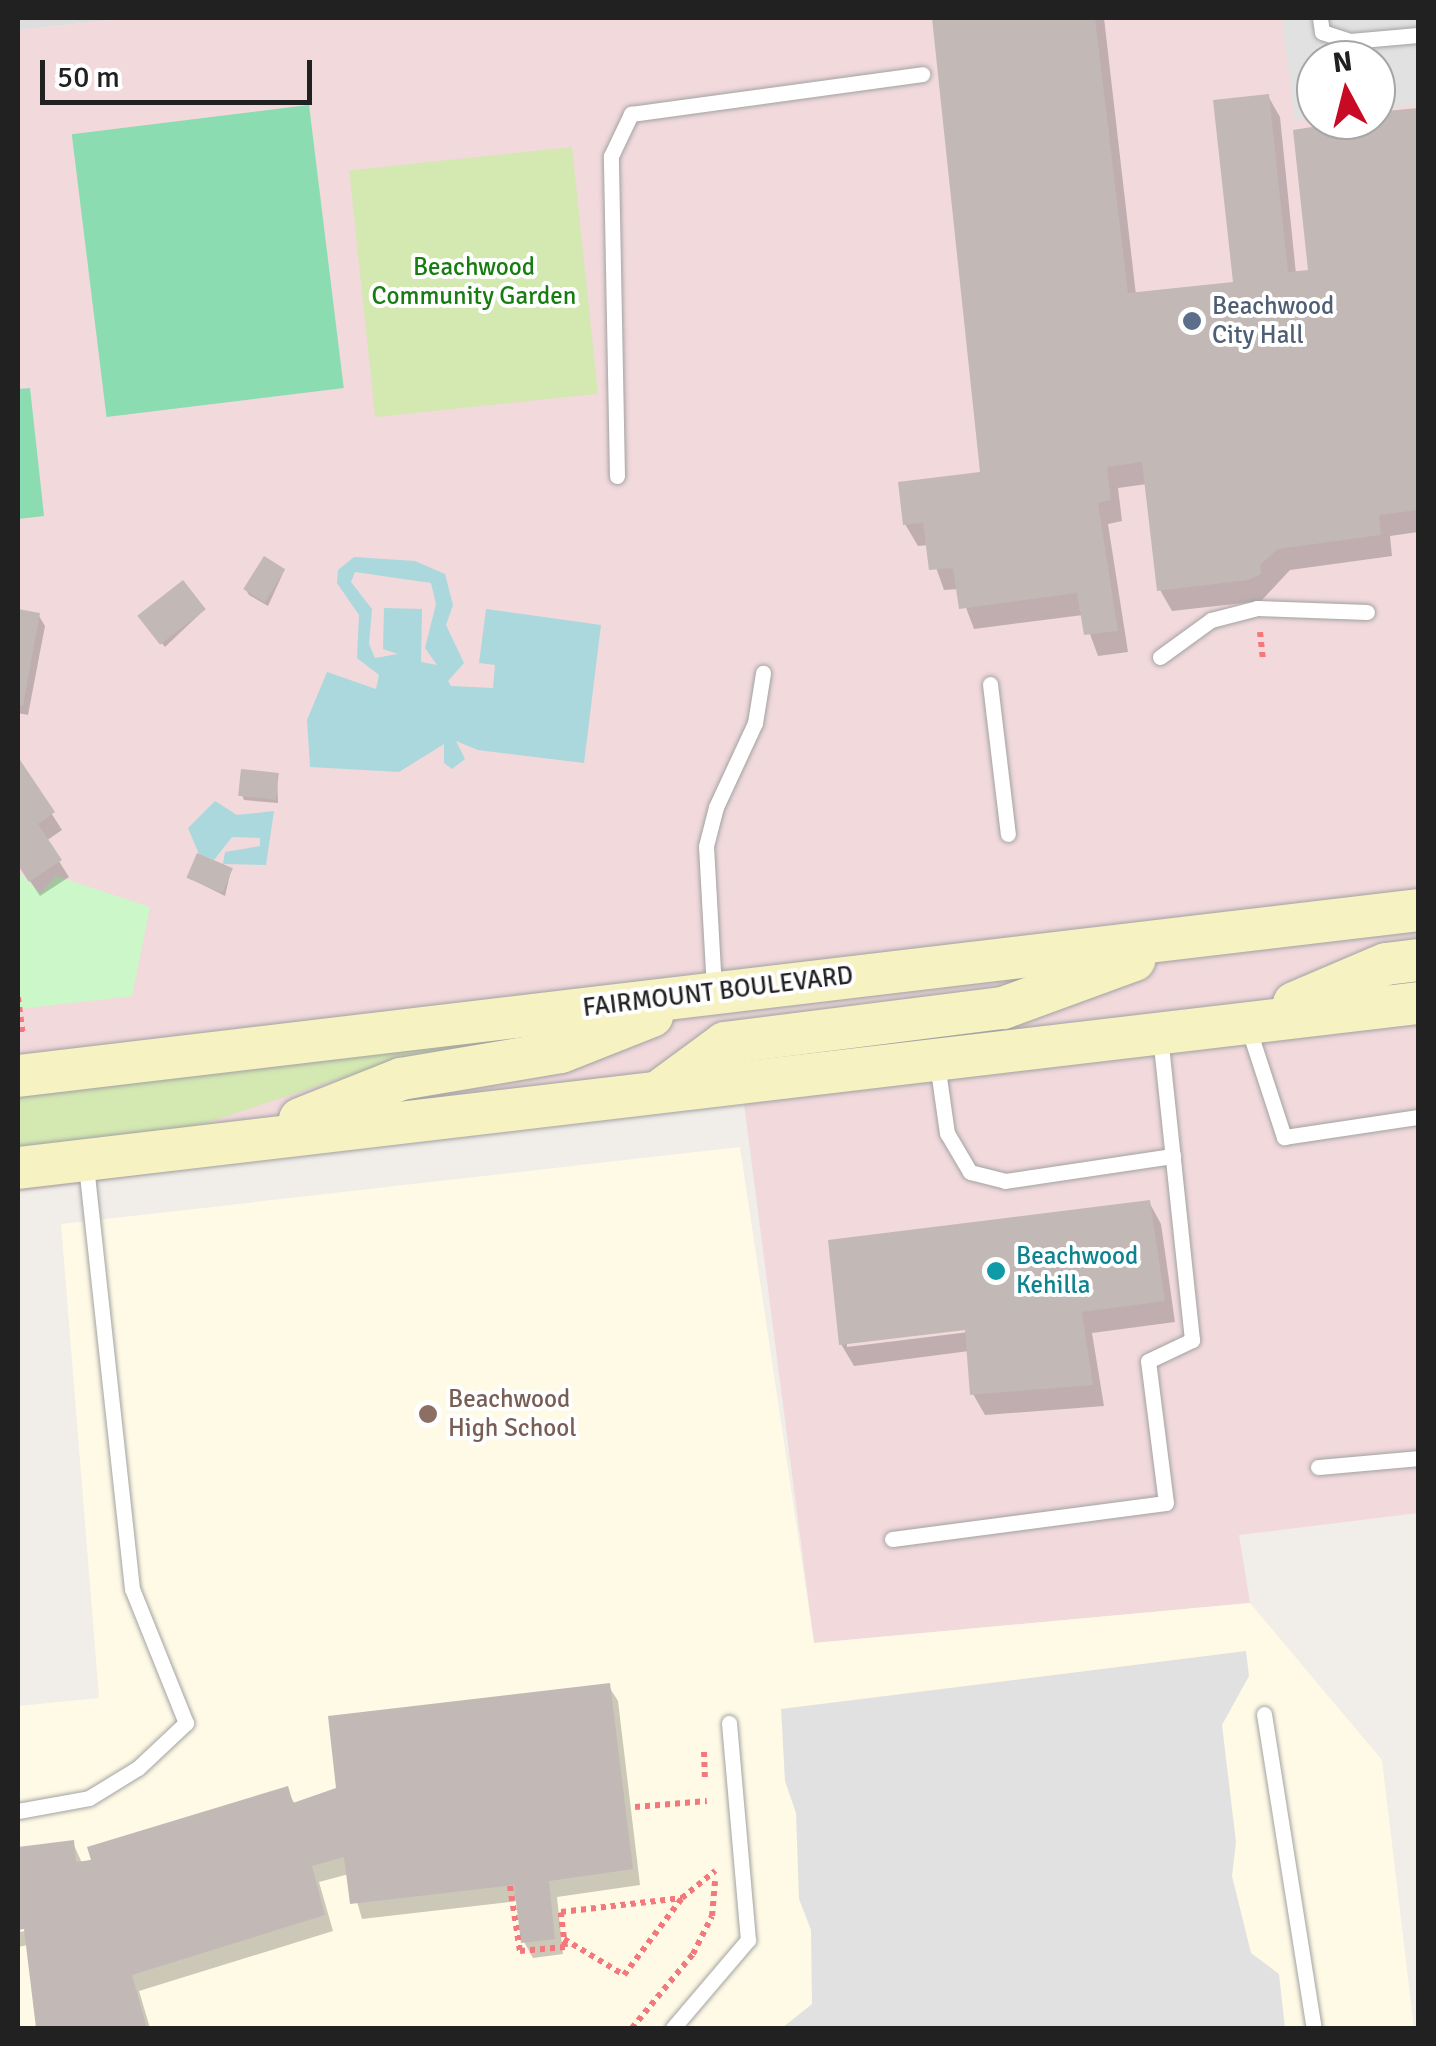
<!DOCTYPE html>
<html>
<head>
<meta charset="utf-8">
<style>
	body { margin:0 }
	#map { position:relative; width:1436px; height:2046px; overflow:hidden; background:#f1ede9; font-family:Signika,sans-serif }
	div>[style] { position:absolute }
	[style*='--x'] { left:calc(var(--x)*1px); top:calc(var(--y)*1px); width:calc(var(--w)*1px); rotate:calc(var(--a)*1deg) }
	.residential>* { inset:0; background:#dfdedf }
	.commercial>* { inset:0; background:#f1d9dc }
	.education>* { inset:0; background:#fefae5 }
	.grass>* { inset:0; background:#d4e8b2; transform-origin:0 0 }
	.park>* { inset:0; background:#ccf8c9 }
	.pitch>* { inset:0; background:#8bdcb1; transform-origin:0 0 }
	.parking>* { inset:0; background:#e1e1e1 }
	.water>* { inset:0; background:#abd8dc }
	.shadow>* { inset:0; background:#0003 }
	.building>* { inset:0; background:#c2b8b5; transform-origin:0 0 }
	.path>* { height:6px; margin-top:-3px; transform-origin:0; background:repeating-linear-gradient(90deg,#f4777c 0 5px,transparent 0 10px) }
	.roads { filter:drop-shadow(0 0 2px #a2a2a2) drop-shadow(0 0 2px #a2a2a2) }
	.lane>* { height:15px; margin:-7.5px; padding:0 7.5px; transform-origin:7.5px; border-radius:7.5px; background:#fff }
	.secondary>* { height:42px; margin:-21px; padding:0 21px; transform-origin:21px; border-radius:21px; background:#f7f2c1 }
	.dots>* { width:28px; height:28px; translate:-50% -50%; box-sizing:border-box; border:5px solid #fff; border-radius:50% }
	span { translate:-50% -50%; white-space:nowrap; text-align:center; line-height:1.15; -webkit-text-stroke:8px #fff; paint-order:stroke }
	.park-label { font-size:25px; color:#187d11 }
	.service-label { font-size:25px; color:#4e5e75 }
	.left { translate:0 -50%; text-align:left }
	.street-label { font-size:25px; color:#212121 }
	.culture-label { font-size:25px; color:#0d838f }
	.education-label { font-size:25px; color:#785e54 }
	.frame { position:absolute; inset:0; border:20px solid #212121; pointer-events:none }
	.north { position:absolute; left:1296px; top:40px; width:100px; height:100px; box-sizing:border-box; background:#fff; border:2px solid #a6a6a6; border-radius:50%; rotate:353deg; font-size:28px; font-weight:700; line-height:40px; text-align:center; color:#212121 }
	.north::after { content:''; display:block; margin:auto; width:35px; height:45px; background:#c90a25; clip-path:polygon(50% 0,100% 100%,50% 72%,0 100%) }
	.scale { position:absolute; left:40px; top:60px; width:272px; height:45px; box-sizing:border-box; border:5px solid #212121; border-top:0; padding-left:12px; font-size:30px; line-height:35px; white-space:nowrap; color:#212121; -webkit-text-stroke:8px #fff; paint-order:stroke }
</style>
</head>
<body>
<div id="map">
	<div class="residential">
		<i style="clip-path:polygon(18px 18px,131px 18px,18px 30px)"></i>
	</div>
	<div class="commercial">
		<i style="clip-path:polygon(evenodd,131px 18px,1418px 18px,1418px 1513px,1239px 1535px,1250px 1603px,814px 1643px,743px 1096px,18px 1192px,18px 30px,131px 18px,1316px 60px,1376px 60px,1376px 120px,1316px 120px,1316px 60px)"></i>
	</div>
	<div class="education">
		<i style="clip-path:polygon(740px 1147px,814px 1643px,1250px 1603px,1382px 1760px,1414px 2028px,18px 2028px,18px 1706px,99px 1698px,61px 1224px)"></i>
	</div>
	<div class="grass">
		<i style="left:572px;top:147px;width:248px;height:224px;rotate:84deg"></i>
		<i style="clip-path:polygon(553px 1031px,375px 1067px,185px 1130px,18px 1150px,18px 1093px)"></i>
	</div>
	<div class="park">
		<i style="clip-path:polygon(18px 871px,41px 893px,56px 876px,150px 907px,132px 996px,18px 1009px)"></i>
	</div>
	<div class="pitch">
		<i style="left:309px;top:105px;width:285px;height:239px;rotate:83deg"></i>
		<i style="clip-path:polygon(30px 388px,44px 516px,18px 519px,18px 389px)"></i>
	</div>
	<div class="parking">
		<i style="clip-path:polygon(1282px 18px,1418px 18px,1418px 104px,1376px 110px,1376px 60px,1316px 60px,1316px 118px,1295px 120px)"></i>
		<i style="clip-path:polygon(1246px 1651px,1249px 1676px,1222px 1725px,1236px 1842px,1232px 1876px,1251px 1953px,1279px 1974px,1285px 2028px,782px 2028px,812px 2004px,811px 1930px,799px 1899px,796px 1813px,785px 1781px,781px 1709px)"></i>
	</div>
	<div class="water">
		<i style="clip-path:polygon(evenodd,354px 557px,415px 561px,445px 574px,453px 605px,446px 625px,464px 663px,448px 681px,451px 686px,493px 688px,495px 665px,479px 663px,486px 609px,601px 625px,584px 763px,478px 750px,456px 741px,465px 759px,452px 769px,444px 763px,444px 744px,399px 772px,310px 767px,307px 720px,327px 672px,376px 689px,379px 675px,357px 658px,359px 615px,337px 583px,338px 570px,354px 557px,355px 572px,431px 583px,436px 604px,425px 648px,437px 665px,421px 662px,422px 609px,384px 608px,383px 649px,398px 654px,375px 658px,369px 644px,372px 609px,351px 582px,355px 572px)"></i>
		<i style="clip-path:polygon(215px 801px,237px 815px,274px 811px,266px 865px,223px 864px,225px 852px,260px 846px,260px 838px,232px 837px,214px 860px,199px 854px,188px 828px)"></i>
	</div>
	<div class="shadow">
		<i style="clip-path:polygon(933px 18px,1104px 18px,1136px 295px,1236px 284px,1268px 96px,1280px 117px,1296px 274px,1310px 272px,1321px 128px,1328px 120px,1376px 120px,1418px 110px,1418px 532px,1390px 536px,1392px 556px,1290px 570px,1261px 601px,1172px 611px,1160px 590px,1147px 484px,1118px 488px,1122px 521px,1108px 524px,1128px 652px,1098px 656px,1083px 615px,974px 629px,959px 589px,944px 590px,928px 545px,918px 546px,905px 524px,983px 475px)"></i>
		<i style="clip-path:polygon(284px 571px,268px 606px,249px 595px,246px 590px)"></i>
		<i style="clip-path:polygon(204px 610px,165px 647px,143px 620px)"></i>
		<i style="clip-path:polygon(18px 612px,39px 616px,45px 626px,28px 715px,18px 713px)"></i>
		<i style="clip-path:polygon(18px 761px,62px 830px,46px 841px,69px 877px,40px 896px,18px 863px)"></i>
		<i style="clip-path:polygon(277px 775px,278px 803px,244px 800px,242px 795px)"></i>
		<i style="clip-path:polygon(231px 870px,225px 896px,189px 878px)"></i>
		<i style="clip-path:polygon(evenodd,1149px 1202px,1161px 1224px,1175px 1322px,1092px 1333px,1104px 1406px,985px 1415px,973px 1394px,969px 1351px,854px 1366px,841px 1344px,831px 1242px,1149px 1202px,977px 1326px,977px 1331px,847px 1347px,847px 1342px,977px 1326px)"></i>
		<i style="clip-path:polygon(608px 1685px,618px 1701px,640px 1885px,557px 1897px,563px 1954px,533px 1958px,524px 1942px,519px 1901px,362px 1919px,349px 1874px,319px 1882px,333px 1931px,139px 1991px,150px 2028px,38px 2028px,28px 1945px,18px 1947px,18px 1932px,36px 1930px,18px 1927px,18px 1850px,73px 1843px,82px 1863px,286px 1789px,295px 1804px)"></i>
	</div>
	<div class="building">
		<i style="clip-path:polygon(932px 18px,1095px 18px,1128px 293px,1233px 282px,1213px 100px,1269px 94px,1288px 272px,1308px 270px,1293px 130px,1318px 126px,1318px 120px,1376px 120px,1376px 112px,1418px 108px,1418px 510px,1379px 515px,1381px 535px,1278px 549px,1260px 565px,1261px 574px,1248px 580px,1157px 591px,1142px 462px,1107px 467px,1111px 500px,1098px 503px,1118px 631px,1084px 635px,1077px 593px,959px 609px,953px 568px,929px 570px,923px 523px,903px 525px,898px 482px,980px 472px)"></i>
		<i style="left:264px;top:556px;width:25px;height:39px;rotate:32deg"></i>
		<i style="left:183px;top:580px;width:37px;height:58px;rotate:52deg"></i>
		<i style="clip-path:polygon(18px 609px,40px 613px,23px 706px,18px 705px)"></i>
		<i style="clip-path:polygon(18px 757px,55px 812px,38px 824px,62px 860px,29px 882px,18px 865px)"></i>
		<i style="left:241px;top:769px;width:38px;height:27px;rotate:6deg"></i>
		<i style="left:197px;top:853px;width:39px;height:27px;rotate:23deg"></i>
		<i style="clip-path:polygon(1150px 1200px,1165px 1301px,1082px 1312px,1093px 1385px,970px 1395px,965px 1330px,839px 1345px,828px 1240px)"></i>
		<i style="clip-path:polygon(610px 1683px,633px 1869px,549px 1881px,555px 1939px,521px 1943px,514px 1885px,350px 1904px,344px 1857px,312px 1866px,325px 1915px,132px 1975px,147px 2028px,36px 2028px,24px 1929px,18px 1930px,18px 1847px,74px 1840px,76px 1862px,91px 1860px,87px 1847px,288px 1786px,293px 1803px,336px 1788px,328px 1716px)"></i>
	</div>
	<div class="path">
		<i style="--x:1260;--y:632;--w:29;--a:84"></i>
		<i style="--x:18;--y:997;--w:39;--a:83"></i>
		<i style="--x:704;--y:1752;--w:27;--a:88"></i>
		<i style="--x:635;--y:1807;--w:72;--a:-4.8"></i>
		<i style="--x:510;--y:1886;--w:66;--a:81.3"></i>
		<i style="--x:520;--y:1951;--w:45;--a:-5.1"></i>
		<i style="--x:565;--y:1947;--w:35;--a:-97"></i>
		<i style="--x:561;--y:1912;--w:122;--a:-6.6"></i>
		<i style="--x:564;--y:1939;--w:70;--a:31"></i>
		<i style="--x:624;--y:1975;--w:96;--a:-53"></i>
		<i style="--x:682;--y:1898;--w:43;--a:-39.3"></i>
		<i style="--x:632;--y:2028;--w:96;--a:-50.5"></i>
		<i style="--x:693;--y:1954;--w:42;--a:-63.4"></i>
		<i style="--x:712;--y:1916;--w:35;--a:-85"></i>
	</div>
	<div class="roads">
		<div class="lane">
			<i style="--x:1320;--y:18;--w:14;--a:82"></i>
			<i style="--x:1322;--y:32;--w:29;--a:18"></i>
			<i style="--x:1350;--y:41;--w:68;--a:-5"></i>
			<i style="--x:617;--y:476;--w:320;--a:-91.1"></i>
			<i style="--x:611;--y:156;--w:47;--a:-64.5"></i>
			<i style="--x:631;--y:114;--w:294;--a:-7.8"></i>
			<i style="--x:1160;--y:657;--w:63;--a:-36"></i>
			<i style="--x:1211;--y:620;--w:48;--a:-14.6"></i>
			<i style="--x:1257;--y:608;--w:110;--a:2.1"></i>
			<i style="--x:990;--y:684;--w:151;--a:83.2"></i>
			<i style="--x:714;--y:989;--w:143;--a:-93.2"></i>
			<i style="--x:706;--y:846;--w:40;--a:-75.6"></i>
			<i style="--x:716;--y:807;--w:93;--a:-65.1"></i>
			<i style="--x:755;--y:723;--w:51;--a:-80.9"></i>
			<i style="--x:1248;--y:1027;--w:116;--a:71.9"></i>
			<i style="--x:1284;--y:1137;--w:135;--a:-8.5"></i>
			<i style="--x:937;--y:1063;--w:71;--a:81.9"></i>
			<i style="--x:947;--y:1133;--w:45;--a:59.5"></i>
			<i style="--x:970;--y:1172;--w:36;--a:14"></i>
			<i style="--x:1005;--y:1181;--w:170;--a:-8.5"></i>
			<i style="--x:1318;--y:1467;--w:100;--a:-5.1"></i>
			<i style="--x:892;--y:1539;--w:276;--a:-7.5"></i>
			<i style="--x:1166;--y:1503;--w:143;--a:-97.2"></i>
			<i style="--x:1148;--y:1361;--w:49;--a:-25.5"></i>
			<i style="--x:1192;--y:1340;--w:305;--a:-96"></i>
			<i style="--x:1264;--y:1714;--w:318;--a:81"></i>
			<i style="--x:18;--y:1811;--w:72;--a:-10.4"></i>
			<i style="--x:89;--y:1798;--w:57;--a:-31.5"></i>
			<i style="--x:138;--y:1768;--w:66;--a:-43.2"></i>
			<i style="--x:186;--y:1723;--w:144;--a:-111.9"></i>
			<i style="--x:132;--y:1589;--w:428;--a:-96.2"></i>
			<i style="--x:673;--y:2028;--w:116;--a:-49.6"></i>
			<i style="--x:748;--y:1940;--w:218;--a:-95"></i>
		</div>
		<div class="secondary">
			<i style="--x:1294;--y:1003;--w:100;--a:-23"></i>
			<i style="--x:1386;--y:964;--w:32;--a:-7"></i>
			<i style="--x:18;--y:1076;--w:1410;--a:-6.76"></i>
			<i style="--x:661;--y:1090;--w:79;--a:-36.3"></i>
			<i style="--x:725;--y:1043;--w:280;--a:-7.2"></i>
			<i style="--x:1003;--y:1008;--w:140;--a:-20.1"></i>
			<i style="--x:300;--y:1119;--w:109;--a:-21.6"></i>
			<i style="--x:401;--y:1079;--w:162;--a:-9.6"></i>
			<i style="--x:561;--y:1052;--w:98;--a:-21.6"></i>
			<i style="--x:18;--y:1168;--w:1410;--a:-6.72"></i>
		</div>
	</div>
	<div class="dots">
		<i style="left:1192px;top:321px;background:#5c6f8a"></i>
		<i style="left:996px;top:1271px;background:#0f9aa8"></i>
		<i style="left:428px;top:1414px;background:#8d6e63"></i>
	</div>
	<div class="park-label">
		<span style="left:474px;top:282px">Beachwood<br>Community Garden</span>
	</div>
	<div class="service-label">
		<span class="left" style="left:1212px;top:321px">Beachwood<br>City Hall</span>
	</div>
	<div class="street-label">
		<span style="left:718px;top:992px;rotate:-7deg">FAIRMOUNT BOULEVARD</span>
	</div>
	<div class="culture-label">
		<span class="left" style="left:1016px;top:1271px">Beachwood<br>Kehilla</span>
	</div>
	<div class="education-label">
		<span class="left" style="left:448px;top:1414px">Beachwood<br>High School</span>
	</div>
	<div class="frame"></div>
	<div class="north">N</div>
	<div class="scale">50 m</div>
</div>
</body>
</html>
